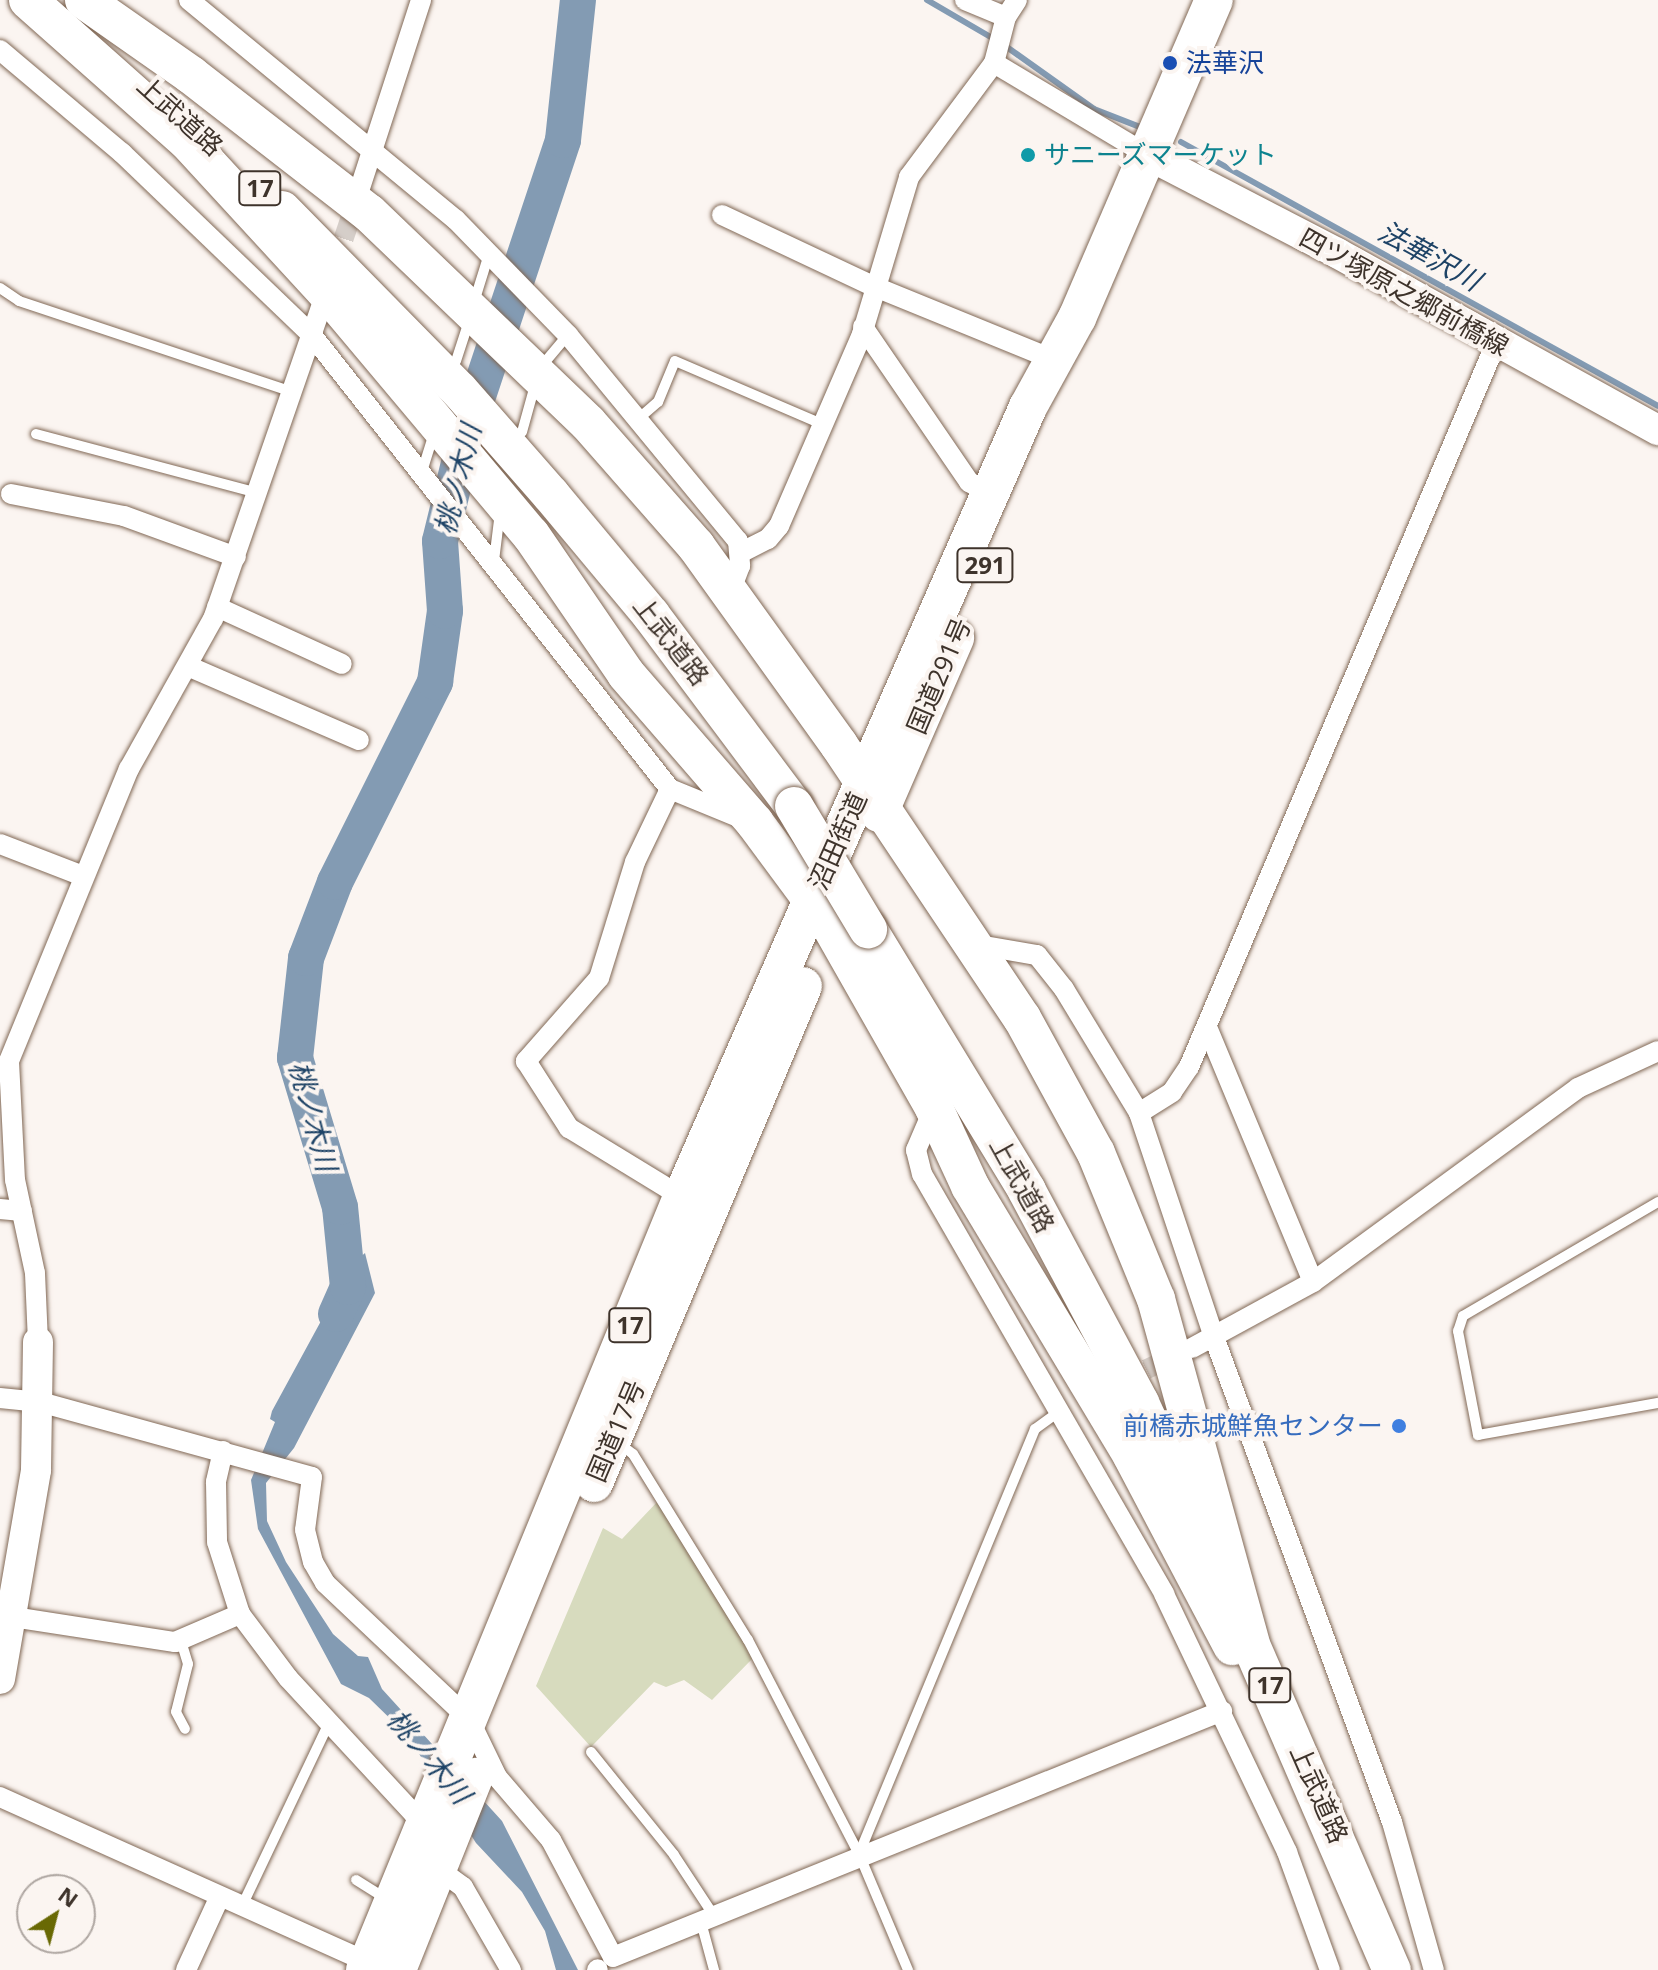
<!DOCTYPE html>
<html>
<head>
<meta charset="utf-8">
<style>
	body { margin:0 }
	#map { position:relative; width:1658px; height:1970px; overflow:hidden; background:#fbf5f1; font-family:"Open Sans","Noto Sans JP",sans-serif }
	div>[style] { position:absolute }
	[style*='--x'] { left:calc(var(--x)*1px); top:calc(var(--y)*1px); width:calc(var(--w)*1px); rotate:calc(var(--a)*1deg) }
	.green>* { inset:0; background:#d7dbbe }
	.water>* { inset:0; background:#839bb3 }
	.stream>* { height:6px; margin:-3px; padding:0 3px; transform-origin:3px; border-radius:3px; background:#839bb3 }
	.river>* { height:36px; margin:-18px; padding:0 18px; transform-origin:18px; border-radius:18px; background:#839bb3 }
	.street-tunnel>* { height:20px; margin-top:-10px; transform-origin:0; background:repeating-linear-gradient(90deg,#d5cec9 0 20px,transparent 0 30px) }
	.roads { filter:drop-shadow(0 0 2px #816855) drop-shadow(0 0 2px #816855) }
	.lane>* { height:10px; margin:-5px; padding:0 5px; transform-origin:5px; border-radius:5px; background:#fff }
	.street>* { height:20px; margin:-10px; padding:0 10px; transform-origin:10px; border-radius:10px; background:#fff }
	.secondary>* { height:30px; margin:-15px; padding:0 15px; transform-origin:15px; border-radius:15px; background:#fff }
	.highway>* { height:38px; margin:-19px; padding:0 19px; transform-origin:19px; border-radius:19px; background:#fff }
	.bridges { filter:drop-shadow(0 0 2px #816855) drop-shadow(0 0 2px #816855) }
	.highway-bridge>* { height:38px; margin:-19px; padding:0 19px; transform-origin:19px; border-radius:19px; background:#fff }
	.dots>* { width:22px; height:22px; translate:-50% -50%; box-sizing:border-box; border:4px solid #fbf5f1; border-radius:50% }
	span { translate:-50% -50%; white-space:nowrap; text-align:center; line-height:1.15; -webkit-text-stroke:8px #fbf5f1; paint-order:stroke }
	.shield-label span { padding:2px 6px; background:#fbf5f1; border:2px solid; border-radius:6px; -webkit-text-stroke-width:0 }
	.shield-label { font-size:24px; color:#3e332b; font-weight:700 }
	.transit-label { font-size:26px; color:#164399 }
	.left { translate:0 -50%; text-align:left }
	.street-label { font-size:26px; color:#3e332b }
	.culture-label { font-size:26px; color:#0d838f }
	.shop-label { font-size:26px; color:#366cbe }
	.right { translate:-100% -50%; text-align:right }
	.water-label { font-size:28px; color:#1e4366; font-style:italic }
	.north { position:absolute; left:16px; top:1874px; width:80px; height:80px; box-sizing:border-box; background:#fbf5f1; border:2px solid #afa7a2; border-radius:50%; rotate:36deg; font-size:22px; font-weight:700; line-height:32px; text-align:center; color:#3e332b }
	.north::after { content:''; display:block; margin:auto; width:28px; height:36px; background:#696904; clip-path:polygon(50% 0,100% 100%,50% 72%,0 100%) }
</style>
</head>
<body>
<div id="map">
	<div class="green">
		<i style="clip-path:polygon(658px 1501px,753px 1658px,712px 1700px,684px 1680px,666px 1687px,654px 1682px,591px 1747px,536px 1686px,603px 1528px,622px 1539px)"></i>
	</div>
	<div class="water">
		<i style="clip-path:polygon(365px 1253px,375px 1293px,294px 1448px,266px 1483px,267px 1521px,286px 1562px,333px 1634px,358px 1656px,368px 1657px,382px 1689px,502px 1821px,578px 1970px,556px 1970px,545px 1931px,522px 1892px,476px 1843px,407px 1735px,369px 1698px,341px 1684px,258px 1529px,251px 1480px,275px 1422px,270px 1419px,272px 1411px,321px 1321px,332px 1282px)"></i>
	</div>
	<div class="stream">
		<i style="--x:927;--y:0;--w:78;--a:30.2"></i>
		<i style="--x:1004;--y:45;--w:110;--a:35.4"></i>
		<i style="--x:1094;--y:109;--w:49;--a:21.4"></i>
		<i style="--x:1181;--y:142;--w:545;--a:28.96"></i>
	</div>
	<div class="river">
		<i style="--x:336;--y:1314;--w:30;--a:-66"></i>
		<i style="--x:348;--y:1287;--w:80;--a:-95.7"></i>
		<i style="--x:340;--y:1207;--w:156;--a:-106.8"></i>
		<i style="--x:295;--y:1058;--w:101;--a:-83.7"></i>
		<i style="--x:306;--y:958;--w:81;--a:-69.1"></i>
		<i style="--x:335;--y:882;--w:224;--a:-63.4"></i>
		<i style="--x:435;--y:682;--w:72;--a:-82"></i>
		<i style="--x:445;--y:611;--w:70;--a:-94.1"></i>
		<i style="--x:440;--y:541;--w:118;--a:-76.3"></i>
		<i style="--x:468;--y:426;--w:301;--a:-71.6"></i>
		<i style="--x:563;--y:140;--w:141;--a:-83.9"></i>
	</div>
	<div class="street-tunnel">
		<i style="--x:334;--y:267;--w:72;--a:-71.3"></i>
		<i style="--x:1119;--y:1382;--w:64;--a:-25"></i>
	</div>
	<div class="roads">
		<div class="lane">
			<i style="--x:0;--y:288;--w:23;--a:34"></i>
			<i style="--x:19;--y:301;--w:289;--a:18.4"></i>
			<i style="--x:475;--y:299;--w:47;--a:-72.7"></i>
			<i style="--x:456;--y:361;--w:40;--a:-72"></i>
			<i style="--x:545;--y:362;--w:35;--a:-50"></i>
			<i style="--x:637;--y:420;--w:28;--a:-41"></i>
			<i style="--x:658;--y:402;--w:44;--a:-67.5"></i>
			<i style="--x:675;--y:361;--w:160;--a:23.2"></i>
			<i style="--x:522;--y:432;--w:49;--a:-74.5"></i>
			<i style="--x:36;--y:434;--w:230;--a:14.9"></i>
			<i style="--x:421;--y:475;--w:44;--a:-72.8"></i>
			<i style="--x:494;--y:561;--w:49;--a:-83"></i>
			<i style="--x:1658;--y:1202;--w:226;--a:149.7"></i>
			<i style="--x:1463;--y:1316;--w:16;--a:108"></i>
			<i style="--x:1458;--y:1331;--w:106;--a:79.1"></i>
			<i style="--x:1478;--y:1435;--w:183;--a:-10.1"></i>
			<i style="--x:617;--y:1442;--w:20;--a:37"></i>
			<i style="--x:633;--y:1454;--w:219;--a:58.3"></i>
			<i style="--x:748;--y:1640;--w:241;--a:62.6"></i>
			<i style="--x:859;--y:1854;--w:126;--a:67.1"></i>
			<i style="--x:181;--y:1641;--w:24;--a:73"></i>
			<i style="--x:188;--y:1664;--w:49;--a:104"></i>
			<i style="--x:176;--y:1712;--w:19;--a:62"></i>
			<i style="--x:591;--y:1752;--w:132;--a:51.1"></i>
			<i style="--x:674;--y:1855;--w:73;--a:56.7"></i>
			<i style="--x:859;--y:1854;--w:460;--a:-67.5"></i>
			<i style="--x:1035;--y:1429;--w:27;--a:-36"></i>
			<i style="--x:356;--y:1880;--w:38;--a:32"></i>
			<i style="--x:242;--y:1906;--w:205;--a:-64.6"></i>
			<i style="--x:701;--y:1922;--w:50;--a:74.8"></i>
		</div>
		<div class="street">
			<i style="--x:189;--y:0;--w:346;--a:39.5"></i>
			<i style="--x:456;--y:220;--w:161;--a:45.8"></i>
			<i style="--x:568;--y:335;--w:267;--a:50.5"></i>
			<i style="--x:738;--y:541;--w:25;--a:85"></i>
			<i style="--x:740;--y:566;--w:30;--a:111"></i>
			<i style="--x:965;--y:0;--w:44;--a:22.5"></i>
			<i style="--x:0;--y:50;--w:160;--a:40.2"></i>
			<i style="--x:122;--y:153;--w:262;--a:43.8"></i>
			<i style="--x:311;--y:334;--w:580;--a:51.73"></i>
			<i style="--x:670;--y:789;--w:79;--a:22.3"></i>
			<i style="--x:994;--y:63;--w:179;--a:30.9"></i>
			<i style="--x:360;--y:188;--w:198;--a:-72"></i>
			<i style="--x:722;--y:215;--w:167;--a:25.2"></i>
			<i style="--x:873;--y:286;--w:196;--a:22.2"></i>
			<i style="--x:863;--y:327;--w:188;--a:55.6"></i>
			<i style="--x:969;--y:482;--w:25;--a:29"></i>
			<i style="--x:11;--y:494;--w:115;--a:11"></i>
			<i style="--x:124;--y:516;--w:119;--a:20.1"></i>
			<i style="--x:742;--y:552;--w:29;--a:-27"></i>
			<i style="--x:768;--y:539;--w:17;--a:-50"></i>
			<i style="--x:779;--y:526;--w:209;--a:-66.6"></i>
			<i style="--x:862;--y:334;--w:164;--a:-73.3"></i>
			<i style="--x:909;--y:177;--w:142;--a:-53.3"></i>
			<i style="--x:994;--y:63;--w:48;--a:-75.4"></i>
			<i style="--x:1006;--y:17;--w:20;--a:-57"></i>
			<i style="--x:217;--y:607;--w:137;--a:24.5"></i>
			<i style="--x:190;--y:667;--w:184;--a:23.4"></i>
			<i style="--x:670;--y:789;--w:81;--a:115.6"></i>
			<i style="--x:635;--y:862;--w:121;--a:107.2"></i>
			<i style="--x:599;--y:978;--w:111;--a:131.3"></i>
			<i style="--x:526;--y:1061;--w:80;--a:57.3"></i>
			<i style="--x:569;--y:1128;--w:132;--a:31.4"></i>
			<i style="--x:0;--y:844;--w:89;--a:21.1"></i>
			<i style="--x:973;--y:944;--w:65;--a:9.8"></i>
			<i style="--x:1037;--y:955;--w:43;--a:51.5"></i>
			<i style="--x:1064;--y:989;--w:145;--a:58.8"></i>
			<i style="--x:1139;--y:1113;--w:236;--a:71.5"></i>
			<i style="--x:1214;--y:1337;--w:517;--a:69.85"></i>
			<i style="--x:1392;--y:1822;--w:154;--a:74.2"></i>
			<i style="--x:1207;--y:1027;--w:276;--a:67.4"></i>
			<i style="--x:934;--y:1108;--w:46;--a:113.2"></i>
			<i style="--x:916;--y:1150;--w:25;--a:76"></i>
			<i style="--x:922;--y:1174;--w:485;--a:60"></i>
			<i style="--x:1164;--y:1594;--w:286;--a:64.5"></i>
			<i style="--x:1287;--y:1852;--w:126;--a:70"></i>
			<i style="--x:1139;--y:1113;--w:39;--a:-32"></i>
			<i style="--x:1172;--y:1092;--w:30;--a:-56"></i>
			<i style="--x:1189;--y:1067;--w:786;--a:-67.02"></i>
			<i style="--x:0;--y:1209;--w:22;--a:5"></i>
			<i style="--x:38;--y:1342;--w:69;--a:-92.5"></i>
			<i style="--x:35;--y:1273;--w:95;--a:-102.1"></i>
			<i style="--x:15;--y:1180;--w:119;--a:-92.9"></i>
			<i style="--x:9;--y:1061;--w:316;--a:-67.7"></i>
			<i style="--x:129;--y:769;--w:172;--a:-60.8"></i>
			<i style="--x:213;--y:619;--w:340;--a:-70.9"></i>
			<i style="--x:1192;--y:1348;--w:138;--a:-28.6"></i>
			<i style="--x:1313;--y:1282;--w:328;--a:-36.2"></i>
			<i style="--x:1578;--y:1088;--w:88;--a:-24.8"></i>
			<i style="--x:0;--y:1398;--w:40;--a:5.7"></i>
			<i style="--x:40;--y:1402;--w:282;--a:15.4"></i>
			<i style="--x:312;--y:1477;--w:53;--a:97.5"></i>
			<i style="--x:305;--y:1530;--w:33;--a:76"></i>
			<i style="--x:313;--y:1562;--w:24;--a:60"></i>
			<i style="--x:325;--y:1583;--w:198;--a:43.4"></i>
			<i style="--x:469;--y:1719;--w:64;--a:64.2"></i>
			<i style="--x:497;--y:1777;--w:83;--a:49.4"></i>
			<i style="--x:551;--y:1840;--w:132;--a:62.1"></i>
			<i style="--x:613;--y:1957;--w:657;--a:-22"></i>
			<i style="--x:223;--y:1451;--w:32;--a:103"></i>
			<i style="--x:216;--y:1482;--w:60;--a:89"></i>
			<i style="--x:217;--y:1542;--w:76;--a:72.3"></i>
			<i style="--x:240;--y:1614;--w:80;--a:53.1"></i>
			<i style="--x:288;--y:1678;--w:185;--a:47.2"></i>
			<i style="--x:414;--y:1814;--w:15;--a:32"></i>
			<i style="--x:13;--y:1617;--w:164;--a:8.8"></i>
			<i style="--x:175;--y:1642;--w:71;--a:-23.3"></i>
			<i style="--x:0;--y:1797;--w:403;--a:24.2"></i>
			<i style="--x:437;--y:1868;--w:32;--a:36"></i>
			<i style="--x:463;--y:1887;--w:96;--a:60"></i>
			<i style="--x:186;--y:1970;--w:81;--a:-65.3"></i>
			<i style="--x:597;--y:1970;--w:1;--a:-45"></i>
		</div>
		<div class="secondary">
			<i style="--x:1148;--y:155;--w:213;--a:27.4"></i>
			<i style="--x:1337;--y:253;--w:367;--a:28.9"></i>
			<i style="--x:0;--y:1679;--w:212;--a:-80.2"></i>
			<i style="--x:36;--y:1470;--w:128;--a:-89.1"></i>
		</div>
		<div class="highway">
			<i style="--x:28;--y:0;--w:213;--a:41.6"></i>
			<i style="--x:187;--y:141;--w:220;--a:47.4"></i>
			<i style="--x:336;--y:303;--w:303;--a:50"></i>
			<i style="--x:531;--y:535;--w:168;--a:55.6"></i>
			<i style="--x:626;--y:674;--w:197;--a:49.1"></i>
			<i style="--x:755;--y:823;--w:124;--a:53.5"></i>
			<i style="--x:829;--y:923;--w:213;--a:60.4"></i>
			<i style="--x:934;--y:1108;--w:86;--a:65.2"></i>
			<i style="--x:970;--y:1186;--w:315;--a:59"></i>
			<i style="--x:1132;--y:1456;--w:215;--a:62.2"></i>
			<i style="--x:84;--y:0;--w:131;--a:35"></i>
			<i style="--x:191;--y:75;--w:225;--a:37.8"></i>
			<i style="--x:369;--y:213;--w:303;--a:43.8"></i>
			<i style="--x:588;--y:423;--w:164;--a:48.7"></i>
			<i style="--x:696;--y:546;--w:245;--a:54.3"></i>
			<i style="--x:839;--y:745;--w:329;--a:56.2"></i>
			<i style="--x:1022;--y:1018;--w:154;--a:61.3"></i>
			<i style="--x:1096;--y:1153;--w:158;--a:67.7"></i>
			<i style="--x:1156;--y:1299;--w:354;--a:74.6"></i>
			<i style="--x:282;--y:210;--w:252;--a:45.5"></i>
			<i style="--x:459;--y:390;--w:140;--a:48.8"></i>
			<i style="--x:551;--y:495;--w:156;--a:50.2"></i>
			<i style="--x:651;--y:615;--w:239;--a:53.2"></i>
			<i style="--x:879;--y:813;--w:191;--a:-66.5"></i>
			<i style="--x:868;--y:929;--w:306;--a:58.7"></i>
			<i style="--x:1027;--y:1191;--w:240;--a:61.9"></i>
			<i style="--x:1140;--y:1403;--w:162;--a:65.2"></i>
			<i style="--x:594;--y:1483;--w:539;--a:-67.19"></i>
			<i style="--x:1239;--y:1617;--w:385;--a:66.6"></i>
			<i style="--x:365;--y:1970;--w:835;--a:-67.7"></i>
			<i style="--x:682;--y:1197;--w:862;--a:-66.35"></i>
			<i style="--x:1028;--y:407;--w:102;--a:-61.2"></i>
			<i style="--x:1077;--y:318;--w:346;--a:-66.7"></i>
			<i style="--x:397;--y:1970;--w:208;--a:-68.2"></i>
		</div>
	</div>
	<div class="bridges">
		<div class="highway-bridge">
			<i style="--x:794;--y:806;--w:144;--a:59"></i>
		</div>
	</div>
	<div class="dots">
		<i style="left:1170px;top:63px;background:#1a4fb4"></i>
		<i style="left:1028px;top:155px;background:#0f9aa8"></i>
		<i style="left:1399px;top:1426px;background:#3f7fe0"></i>
	</div>
	<div class="shield-label">
		<span style="left:260px;top:188px">17</span>
		<span style="left:985px;top:565px">291</span>
		<span style="left:630px;top:1325px">17</span>
		<span style="left:1270px;top:1685px">17</span>
	</div>
	<div class="transit-label">
		<span class="left" style="left:1186px;top:63px">法華沢</span>
	</div>
	<div class="street-label">
		<span style="left:180px;top:116px;rotate:42deg">上武道路</span>
		<span style="left:1404px;top:292px;rotate:29deg">四ツ塚原之郷前橋線</span>
		<span style="left:671px;top:641px;rotate:52deg">上武道路</span>
		<span style="left:939px;top:676px;rotate:-67deg">国道291号</span>
		<span style="left:838px;top:841px;rotate:-66deg">沼田街道</span>
		<span style="left:1022px;top:1185px;rotate:61deg">上武道路</span>
		<span style="left:616px;top:1431px;rotate:-67deg">国道17号</span>
		<span style="left:1319px;top:1794px;rotate:66deg">上武道路</span>
	</div>
	<div class="culture-label">
		<span class="left" style="left:1044px;top:155px">サニーズマーケット</span>
	</div>
	<div class="shop-label">
		<span class="right" style="left:1383px;top:1426px">前橋赤城鮮魚センター</span>
	</div>
	<div class="water-label">
		<span style="left:1430px;top:255px;rotate:29deg">法華沢川</span>
		<span style="left:457px;top:479px;rotate:-76deg">桃ノ木川</span>
		<span style="left:314px;top:1116px;rotate:75deg">桃ノ木川</span>
		<span style="left:430px;top:1756px;rotate:50deg">桃ノ木川</span>
	</div>
	<div class="north">N</div>
</div>
</body>
</html>
